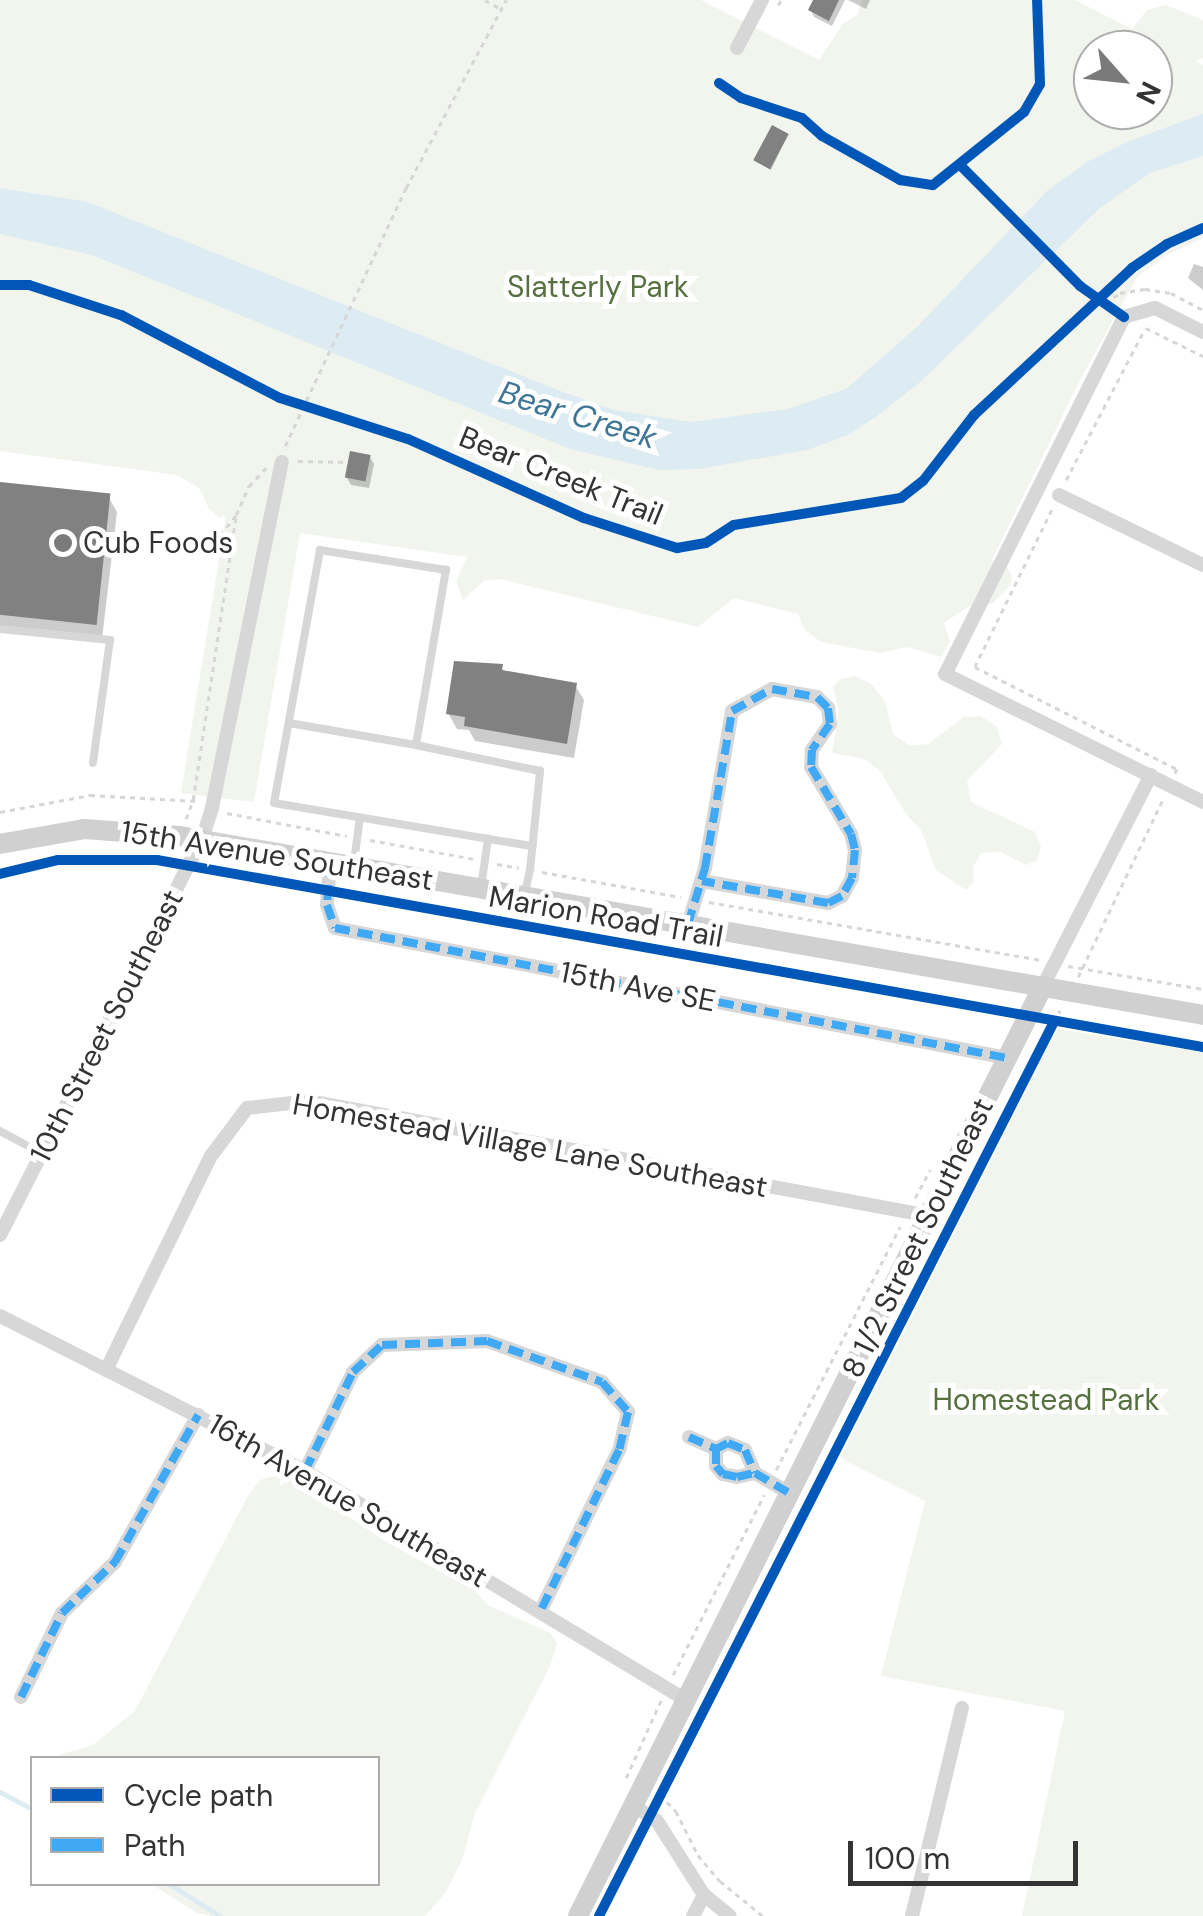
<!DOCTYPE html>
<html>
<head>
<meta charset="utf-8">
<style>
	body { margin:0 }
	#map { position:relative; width:1203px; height:1916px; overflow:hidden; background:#fff; font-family:"DM Sans",sans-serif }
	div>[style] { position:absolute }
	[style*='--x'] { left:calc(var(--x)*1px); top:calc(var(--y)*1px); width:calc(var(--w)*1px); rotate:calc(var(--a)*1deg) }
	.green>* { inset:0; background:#f1f5ed }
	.water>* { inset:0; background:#ddebf3 }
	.shadow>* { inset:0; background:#0003 }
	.stream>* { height:5px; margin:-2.5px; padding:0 2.5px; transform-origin:2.5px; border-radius:2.5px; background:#ddebf3 }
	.building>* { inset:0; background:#818181; transform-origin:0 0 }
	.path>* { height:2.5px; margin-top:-1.25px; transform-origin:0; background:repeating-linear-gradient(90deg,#d6d6d6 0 5px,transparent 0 10px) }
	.lane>* { height:8px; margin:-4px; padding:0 4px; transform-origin:4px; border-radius:4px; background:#d7d7d7 }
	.street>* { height:14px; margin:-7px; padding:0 7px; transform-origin:7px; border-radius:7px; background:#d7d7d7 }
	.secondary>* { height:20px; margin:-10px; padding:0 10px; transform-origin:10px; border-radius:10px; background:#d0d0d0 }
	.quiet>* { height:8px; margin-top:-4px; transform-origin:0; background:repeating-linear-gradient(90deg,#3fa9f5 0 15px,transparent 0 23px) }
	.cycleway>* { height:10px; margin:-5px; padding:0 5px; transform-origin:5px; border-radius:5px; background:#0057b8 }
	.dots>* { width:28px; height:28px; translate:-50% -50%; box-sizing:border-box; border:5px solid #fff; border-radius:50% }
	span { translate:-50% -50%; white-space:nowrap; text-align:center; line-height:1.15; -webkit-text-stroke:10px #fff; paint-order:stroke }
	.park-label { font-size:30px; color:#56703f }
	.street-label { font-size:30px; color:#333 }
	.poi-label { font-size:30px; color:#333 }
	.left { translate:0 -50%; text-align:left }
	.water-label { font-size:32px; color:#3f7597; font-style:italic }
	.legend { position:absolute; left:30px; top:1756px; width:350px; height:130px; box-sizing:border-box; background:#fff; border:2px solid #adadad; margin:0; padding:12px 18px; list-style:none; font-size:30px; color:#333 }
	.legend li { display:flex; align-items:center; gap:20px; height:50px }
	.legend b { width:50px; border:2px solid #adadad }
	.north { position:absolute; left:1073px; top:30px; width:100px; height:100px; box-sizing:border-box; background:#fff; border:2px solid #adadad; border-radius:50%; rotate:117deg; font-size:28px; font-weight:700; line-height:40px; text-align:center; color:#333 }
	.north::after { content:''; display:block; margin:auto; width:35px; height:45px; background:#7a7a7a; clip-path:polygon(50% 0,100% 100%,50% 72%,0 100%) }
	.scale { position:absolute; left:848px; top:1841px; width:230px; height:45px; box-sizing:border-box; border:5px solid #333; border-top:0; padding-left:12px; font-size:30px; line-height:35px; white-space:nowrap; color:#333; -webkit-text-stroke:8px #fff; paint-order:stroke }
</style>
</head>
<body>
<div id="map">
	<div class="green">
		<i style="clip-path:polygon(evenodd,0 0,701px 0,819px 60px,843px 24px,858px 14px,862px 0,1075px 0,1132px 29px,1147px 10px,1166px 5px,1203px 20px,1203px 58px,1196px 61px,1203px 65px,1203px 132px,1164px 167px,1203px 156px,1203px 238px,1167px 255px,1137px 277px,1080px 380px,992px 560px,1007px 567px,1012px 576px,1010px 586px,992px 604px,968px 607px,944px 623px,950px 641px,941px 657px,907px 647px,880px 653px,821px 642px,805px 630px,798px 614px,734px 598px,698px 627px,500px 579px,484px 581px,463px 600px,456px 581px,467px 557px,300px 533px,254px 802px,181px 793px,226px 516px,219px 518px,209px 509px,199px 488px,177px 475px,0 451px,0 0,1093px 50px,1153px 50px,1153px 110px,1093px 110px,1093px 50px)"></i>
		<i style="clip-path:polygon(855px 676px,870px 683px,885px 701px,893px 734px,910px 746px,928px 744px,964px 717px,981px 716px,997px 727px,1002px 744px,967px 781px,971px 802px,1035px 832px,1041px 847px,1037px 860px,1026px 865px,1000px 852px,981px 853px,973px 867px,974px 882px,966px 890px,936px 870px,921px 830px,906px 814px,880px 771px,865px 759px,832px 753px,839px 711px,833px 687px,840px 679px)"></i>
		<i style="clip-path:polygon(1057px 1029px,1203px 1052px,1203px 1916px,1022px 1916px,1065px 1711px,881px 1676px,925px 1501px,840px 1458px)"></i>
		<i style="clip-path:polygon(274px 1476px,300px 1484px,385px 1541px,475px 1591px,488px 1605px,550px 1633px,557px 1643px,550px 1666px,475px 1813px,462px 1860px,446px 1892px,425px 1916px,211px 1916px,197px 1913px,151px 1884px,378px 1884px,378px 1758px,49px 1758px,93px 1745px,135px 1711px,248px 1496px,260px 1480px)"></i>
	</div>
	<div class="water">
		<i style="clip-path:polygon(1203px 114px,1203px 156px,1150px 173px,1100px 208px,920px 382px,877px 416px,848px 435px,807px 450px,699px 469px,659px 470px,570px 449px,92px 255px,0 234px,0 188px,88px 202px,563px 392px,614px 410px,691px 422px,788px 409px,846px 389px,918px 326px,1047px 191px,1087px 162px,1129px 141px)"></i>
	</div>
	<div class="shadow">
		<i style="clip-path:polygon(816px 0,845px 0,832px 26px,814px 17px,811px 10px)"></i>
		<i style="clip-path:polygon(848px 0,870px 0,866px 9px)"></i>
		<i style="clip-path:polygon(787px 136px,771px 170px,757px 162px,756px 160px)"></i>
		<i style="clip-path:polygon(1194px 264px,1203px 267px,1203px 290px,1188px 278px)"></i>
		<i style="clip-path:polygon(370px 457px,374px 464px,369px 488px,351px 485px,347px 478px)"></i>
		<i style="clip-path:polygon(0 484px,108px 496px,117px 512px,102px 639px,0 627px)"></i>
		<i style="clip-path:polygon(501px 667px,505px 673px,575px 685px,584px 700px,574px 758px,475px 741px,469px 730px,457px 729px,448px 713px)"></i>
	</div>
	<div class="stream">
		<i style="--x:0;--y:1792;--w:36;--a:28"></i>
		<i style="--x:169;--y:1884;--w:60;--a:32.1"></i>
	</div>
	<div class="building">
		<i style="clip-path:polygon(813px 0,839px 0,829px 21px,808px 10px)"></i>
		<i style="left:772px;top:125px;width:19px;height:40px;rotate:28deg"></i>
		<i style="left:350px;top:451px;width:21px;height:27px;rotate:11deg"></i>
		<i style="left:0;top:482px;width:111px;height:132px;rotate:6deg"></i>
		<i style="clip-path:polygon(454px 661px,503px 664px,502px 670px,577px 683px,567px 744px,464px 726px,465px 717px,446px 714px)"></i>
	</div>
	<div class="path">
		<i style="--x:485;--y:0;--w:18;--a:29"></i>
		<i style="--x:778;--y:5;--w:6;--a:-59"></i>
		<i style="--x:1105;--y:303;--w:18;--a:-34"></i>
		<i style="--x:1120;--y:293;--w:25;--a:-9"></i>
		<i style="--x:1145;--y:289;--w:26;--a:9"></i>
		<i style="--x:1171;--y:293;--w:36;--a:28"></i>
		<i style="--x:1146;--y:328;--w:64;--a:26.2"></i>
		<i style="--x:285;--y:446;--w:285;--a:-64.9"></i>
		<i style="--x:406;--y:188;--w:213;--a:-62"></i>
		<i style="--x:298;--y:461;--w:50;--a:1.1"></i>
		<i style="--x:1066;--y:480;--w:171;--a:-62.5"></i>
		<i style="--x:1052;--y:510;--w:175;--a:116.1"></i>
		<i style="--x:975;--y:667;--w:226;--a:26.8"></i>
		<i style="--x:1177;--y:769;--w:5;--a:112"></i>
		<i style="--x:209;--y:538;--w:11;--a:-15"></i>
		<i style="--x:220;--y:535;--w:26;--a:-51"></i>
		<i style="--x:236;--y:515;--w:32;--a:-66"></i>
		<i style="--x:249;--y:486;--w:25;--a:-47"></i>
		<i style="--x:0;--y:812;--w:92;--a:-10.7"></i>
		<i style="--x:90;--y:795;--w:106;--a:3.2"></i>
		<i style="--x:227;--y:813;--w:122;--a:10.9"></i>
		<i style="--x:186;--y:819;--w:20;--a:-70"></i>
		<i style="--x:193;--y:800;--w:287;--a:-81.4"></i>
		<i style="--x:370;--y:840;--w:107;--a:10.3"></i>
		<i style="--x:497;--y:864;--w:22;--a:10"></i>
		<i style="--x:542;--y:872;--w:141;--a:10.2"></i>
		<i style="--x:709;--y:902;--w:337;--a:9.9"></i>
		<i style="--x:1068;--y:966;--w:137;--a:9.7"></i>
		<i style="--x:1078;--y:977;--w:197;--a:-64.5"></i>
		<i style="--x:1054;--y:1022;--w:13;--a:-63"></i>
		<i style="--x:915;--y:1198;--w:32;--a:-62"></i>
		<i style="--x:776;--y:1470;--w:273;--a:-63"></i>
		<i style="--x:673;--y:1675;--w:202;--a:-63.2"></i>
		<i style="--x:626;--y:1778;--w:85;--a:-65.8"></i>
		<i style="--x:660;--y:1795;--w:23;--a:45"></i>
		<i style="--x:676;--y:1811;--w:49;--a:63.4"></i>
		<i style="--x:698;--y:1855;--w:34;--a:50"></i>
		<i style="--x:720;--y:1881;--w:55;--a:39.1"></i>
	</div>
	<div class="lane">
		<i style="--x:0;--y:629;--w:111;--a:5.7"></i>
		<i style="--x:110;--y:640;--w:124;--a:97.9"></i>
		<i style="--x:289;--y:723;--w:129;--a:9.8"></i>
		<i style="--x:354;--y:862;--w:45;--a:-82.4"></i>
		<i style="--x:481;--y:888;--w:50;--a:-82"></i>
		<i style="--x:524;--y:896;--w:27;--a:-77"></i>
		<i style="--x:530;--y:870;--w:100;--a:-84.2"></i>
		<i style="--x:540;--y:771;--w:127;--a:-168.2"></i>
		<i style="--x:416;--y:745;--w:178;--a:-80.3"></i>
		<i style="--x:446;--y:570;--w:128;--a:-171"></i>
		<i style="--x:320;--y:550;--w:257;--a:100.3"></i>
		<i style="--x:274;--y:803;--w:262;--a:9.5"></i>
		<i style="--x:0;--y:1131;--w:47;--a:28.2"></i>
	</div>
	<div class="street">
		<i style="--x:737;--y:48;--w:54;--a:-62.5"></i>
		<i style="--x:1203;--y:332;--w:54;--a:-153.4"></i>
		<i style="--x:1155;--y:308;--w:32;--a:164"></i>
		<i style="--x:1124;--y:317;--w:399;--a:116.6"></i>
		<i style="--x:945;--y:674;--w:288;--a:26.4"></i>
		<i style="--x:1059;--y:495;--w:160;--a:25.9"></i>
		<i style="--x:330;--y:862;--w:43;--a:94"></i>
		<i style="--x:327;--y:905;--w:24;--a:71"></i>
		<i style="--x:335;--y:928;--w:684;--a:10.95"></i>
		<i style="--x:688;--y:924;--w:59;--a:-73.1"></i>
		<i style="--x:705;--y:868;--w:159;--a:-80.2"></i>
		<i style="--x:732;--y:711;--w:46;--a:-28.8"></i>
		<i style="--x:772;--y:689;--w:46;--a:10.1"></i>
		<i style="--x:817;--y:697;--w:16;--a:45"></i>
		<i style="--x:828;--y:708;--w:16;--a:83"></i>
		<i style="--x:830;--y:724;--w:32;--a:125"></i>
		<i style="--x:812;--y:750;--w:17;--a:93"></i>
		<i style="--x:811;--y:767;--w:78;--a:59.2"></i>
		<i style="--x:851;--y:834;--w:16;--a:76"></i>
		<i style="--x:855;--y:850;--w:28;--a:96"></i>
		<i style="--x:852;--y:878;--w:21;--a:119"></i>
		<i style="--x:842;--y:896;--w:16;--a:153"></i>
		<i style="--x:828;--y:903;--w:128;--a:-170.1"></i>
		<i style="--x:1043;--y:986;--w:237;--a:-62.9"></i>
		<i style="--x:0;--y:1235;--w:445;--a:-63"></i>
		<i style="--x:202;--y:839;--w:33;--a:-72"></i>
		<i style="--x:212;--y:808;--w:353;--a:-78.6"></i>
		<i style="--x:0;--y:1316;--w:342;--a:26.9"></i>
		<i style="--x:305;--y:1471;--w:447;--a:31"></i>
		<i style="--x:106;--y:1370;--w:238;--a:-63.9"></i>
		<i style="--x:211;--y:1156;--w:60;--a:-53.1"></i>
		<i style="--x:247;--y:1108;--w:61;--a:-6.5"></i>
		<i style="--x:308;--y:1101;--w:633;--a:10.47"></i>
		<i style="--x:689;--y:1437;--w:30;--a:24"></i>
		<i style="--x:716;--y:1449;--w:13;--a:-27"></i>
		<i style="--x:728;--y:1443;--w:18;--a:22"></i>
		<i style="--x:745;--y:1450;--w:25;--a:67"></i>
		<i style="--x:755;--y:1473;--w:42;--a:30.3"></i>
		<i style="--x:716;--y:1449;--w:17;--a:90"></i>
		<i style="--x:716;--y:1466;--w:11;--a:49"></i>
		<i style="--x:723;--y:1474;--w:14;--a:12"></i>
		<i style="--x:737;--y:1477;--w:18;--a:-13"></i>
		<i style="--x:305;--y:1471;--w:110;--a:-64.1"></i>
		<i style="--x:353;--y:1372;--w:40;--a:-43"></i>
		<i style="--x:382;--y:1345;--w:105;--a:-2.2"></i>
		<i style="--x:487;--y:1341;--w:122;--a:19.6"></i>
		<i style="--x:602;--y:1382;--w:40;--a:49"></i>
		<i style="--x:628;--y:1412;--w:39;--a:103"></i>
		<i style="--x:619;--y:1450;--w:180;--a:116"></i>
		<i style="--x:21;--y:1697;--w:93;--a:-64"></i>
		<i style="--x:62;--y:1613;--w:74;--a:-43.9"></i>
		<i style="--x:115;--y:1562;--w:169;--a:-60.5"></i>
		<i style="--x:634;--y:1806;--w:27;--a:33"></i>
		<i style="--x:657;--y:1821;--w:88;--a:57.6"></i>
		<i style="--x:704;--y:1895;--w:33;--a:39"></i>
		<i style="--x:693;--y:1916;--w:24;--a:-62"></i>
		<i style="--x:912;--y:1916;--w:214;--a:-76.5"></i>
	</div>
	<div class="secondary">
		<i style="--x:0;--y:844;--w:85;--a:-10.1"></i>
		<i style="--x:84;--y:829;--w:96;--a:4.2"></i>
		<i style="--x:180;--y:836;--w:1039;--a:9.92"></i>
		<i style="--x:578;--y:1916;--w:1040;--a:-63.43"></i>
	</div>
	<div class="quiet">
		<i style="--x:330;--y:862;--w:43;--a:94"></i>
		<i style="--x:327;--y:905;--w:24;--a:71"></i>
		<i style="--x:335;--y:928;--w:684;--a:10.95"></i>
		<i style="--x:688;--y:924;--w:59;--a:-73.1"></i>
		<i style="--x:705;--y:868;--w:159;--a:-80.2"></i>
		<i style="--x:732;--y:711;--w:46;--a:-28.8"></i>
		<i style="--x:772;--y:689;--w:46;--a:10.1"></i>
		<i style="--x:817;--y:697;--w:16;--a:45"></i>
		<i style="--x:828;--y:708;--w:16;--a:83"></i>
		<i style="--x:830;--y:724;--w:32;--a:125"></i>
		<i style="--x:812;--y:750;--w:17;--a:93"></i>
		<i style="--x:811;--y:767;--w:78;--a:59.2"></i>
		<i style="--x:851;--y:834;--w:16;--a:76"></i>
		<i style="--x:855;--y:850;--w:28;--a:96"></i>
		<i style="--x:852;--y:878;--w:21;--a:119"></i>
		<i style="--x:842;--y:896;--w:16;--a:153"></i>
		<i style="--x:828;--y:903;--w:128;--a:-170.1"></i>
		<i style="--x:689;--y:1437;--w:30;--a:24"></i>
		<i style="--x:716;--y:1449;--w:13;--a:-27"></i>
		<i style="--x:728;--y:1443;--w:18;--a:22"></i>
		<i style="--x:745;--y:1450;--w:25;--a:67"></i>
		<i style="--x:755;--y:1473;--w:42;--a:30.3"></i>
		<i style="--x:716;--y:1449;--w:17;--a:90"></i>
		<i style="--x:716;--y:1466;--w:11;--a:49"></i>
		<i style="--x:723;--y:1474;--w:14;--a:12"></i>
		<i style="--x:737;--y:1477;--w:18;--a:-13"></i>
		<i style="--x:305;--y:1471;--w:110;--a:-64.1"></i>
		<i style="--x:353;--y:1372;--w:40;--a:-43"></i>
		<i style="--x:382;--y:1345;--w:105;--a:-2.2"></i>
		<i style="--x:487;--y:1341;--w:122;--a:19.6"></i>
		<i style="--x:602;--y:1382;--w:40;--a:49"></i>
		<i style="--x:628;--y:1412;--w:39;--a:103"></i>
		<i style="--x:619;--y:1450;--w:180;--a:116"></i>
		<i style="--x:21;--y:1697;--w:93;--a:-64"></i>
		<i style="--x:62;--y:1613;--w:74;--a:-43.9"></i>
		<i style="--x:115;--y:1562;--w:169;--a:-60.5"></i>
	</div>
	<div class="cycleway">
		<i style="--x:719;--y:83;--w:27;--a:34"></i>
		<i style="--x:741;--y:98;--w:64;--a:18.2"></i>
		<i style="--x:802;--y:118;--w:27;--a:42"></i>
		<i style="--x:822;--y:136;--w:90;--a:29.4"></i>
		<i style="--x:900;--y:180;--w:33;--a:9"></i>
		<i style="--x:933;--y:185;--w:117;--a:-38.7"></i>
		<i style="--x:1024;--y:112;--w:32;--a:-60"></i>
		<i style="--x:1040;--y:84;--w:84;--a:-92"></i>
		<i style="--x:961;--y:166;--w:169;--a:45.2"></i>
		<i style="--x:1080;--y:286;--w:54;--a:35.2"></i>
		<i style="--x:0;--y:285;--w:29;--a:0"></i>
		<i style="--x:29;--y:285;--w:97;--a:18.1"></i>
		<i style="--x:121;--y:315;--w:179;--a:27.6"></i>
		<i style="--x:280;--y:398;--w:134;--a:17.8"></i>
		<i style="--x:408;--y:439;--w:193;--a:24.2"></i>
		<i style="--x:584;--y:518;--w:98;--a:17.9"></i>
		<i style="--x:677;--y:548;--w:29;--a:-10"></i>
		<i style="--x:706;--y:543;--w:33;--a:-33"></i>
		<i style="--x:734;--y:525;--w:169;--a:-9.2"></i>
		<i style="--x:901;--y:498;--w:28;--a:-38"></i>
		<i style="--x:923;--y:481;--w:83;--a:-52.3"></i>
		<i style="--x:974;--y:415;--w:216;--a:-42.9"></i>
		<i style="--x:1132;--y:268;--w:42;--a:-34.4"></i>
		<i style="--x:1167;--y:244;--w:39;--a:-24"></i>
		<i style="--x:0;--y:874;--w:60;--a:-13.6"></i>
		<i style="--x:58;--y:860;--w:99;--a:0"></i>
		<i style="--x:157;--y:860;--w:1063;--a:10.14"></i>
		<i style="--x:599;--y:1916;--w:1003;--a:-63.03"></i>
	</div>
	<div class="dots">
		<i style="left:63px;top:543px;background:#7a7a7a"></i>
	</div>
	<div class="park-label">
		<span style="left:598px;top:287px">Slatterly Park</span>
		<span style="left:1046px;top:1400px">Homestead Park</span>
	</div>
	<div class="street-label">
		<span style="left:561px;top:476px;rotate:22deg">Bear Creek Trail</span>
		<span style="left:277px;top:856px;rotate:9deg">15th Avenue Southeast</span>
		<span style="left:606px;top:917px;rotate:10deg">Marion Road Trail</span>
		<span style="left:638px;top:987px;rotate:11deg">15th Ave SE</span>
		<span style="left:107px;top:1026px;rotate:-63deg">10th Street Southeast</span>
		<span style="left:530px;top:1146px;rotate:10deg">Homestead Village Lane Southeast</span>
		<span style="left:918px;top:1238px;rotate:-64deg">8 1/2 Street Southeast</span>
		<span style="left:348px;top:1501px;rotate:30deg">16th Avenue Southeast</span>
	</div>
	<div class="poi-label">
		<span class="left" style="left:83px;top:543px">Cub Foods</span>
	</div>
	<div class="water-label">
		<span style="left:578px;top:415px;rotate:17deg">Bear Creek</span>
	</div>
	<ul class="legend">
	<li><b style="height:12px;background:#0057b8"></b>Cycle path</li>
	<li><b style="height:12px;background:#3fa9f5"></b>Path</li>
	</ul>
	<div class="north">N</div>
	<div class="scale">100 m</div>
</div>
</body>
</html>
